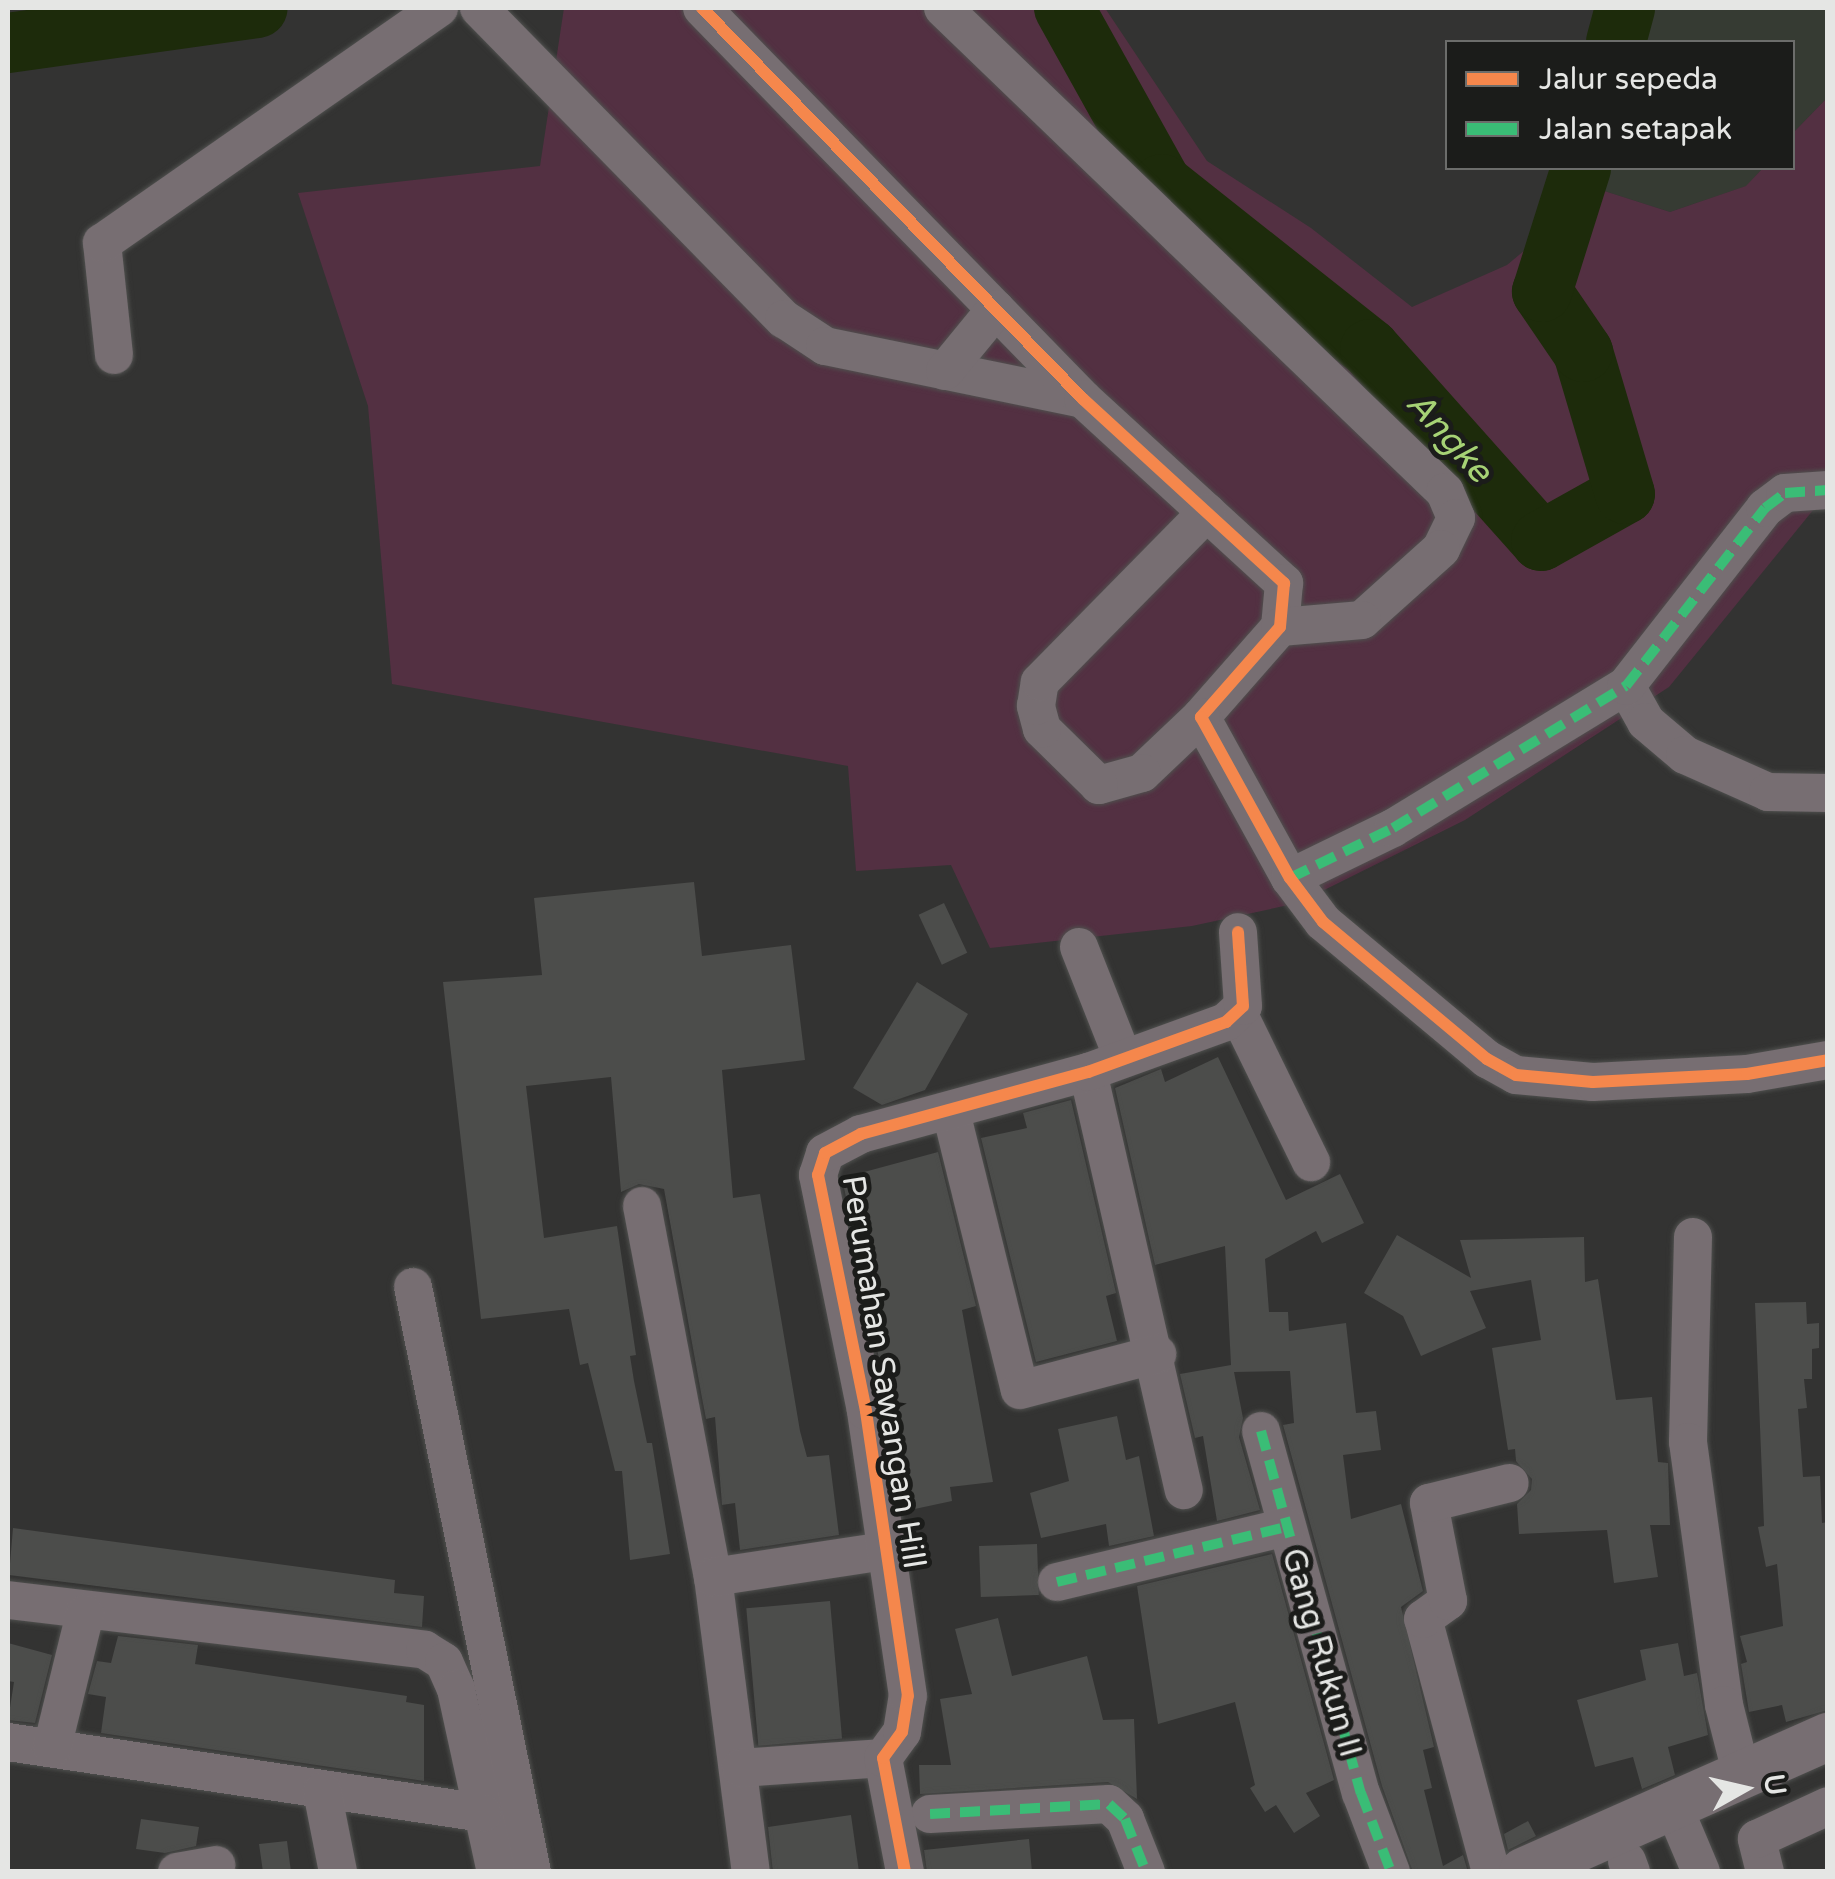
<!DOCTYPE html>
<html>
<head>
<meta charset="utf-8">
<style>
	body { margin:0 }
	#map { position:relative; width:1835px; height:1879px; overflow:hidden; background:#333332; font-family:"Varela Round",sans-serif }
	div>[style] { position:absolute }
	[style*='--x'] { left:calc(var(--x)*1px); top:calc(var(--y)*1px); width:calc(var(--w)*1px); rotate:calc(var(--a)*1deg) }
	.built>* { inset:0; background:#363b33 }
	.green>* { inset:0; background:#533042 }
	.river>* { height:60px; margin:-30px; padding:0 30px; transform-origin:30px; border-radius:30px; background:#1d2b0b }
	.building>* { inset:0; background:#4c4d4b; transform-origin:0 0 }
	.roads { filter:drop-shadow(0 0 2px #4f504e) drop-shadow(0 0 2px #4f504e) }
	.minor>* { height:38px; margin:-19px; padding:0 19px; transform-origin:19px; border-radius:19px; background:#776e72 }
	.major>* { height:48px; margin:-24px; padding:0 24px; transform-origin:24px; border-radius:24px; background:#776e72 }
	.quiet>* { height:10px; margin-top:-5px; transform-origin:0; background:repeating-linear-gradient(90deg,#3abd76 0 20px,transparent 0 30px) }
	.cycleway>* { height:12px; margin:-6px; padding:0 6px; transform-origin:6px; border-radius:6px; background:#f5874c }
	span { translate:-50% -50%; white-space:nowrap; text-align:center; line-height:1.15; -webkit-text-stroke:10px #1b1c1a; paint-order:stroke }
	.street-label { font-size:32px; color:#e5e6e4 }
	.water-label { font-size:35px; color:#a6d275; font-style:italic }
	.frame { position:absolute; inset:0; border:10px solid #e5e6e4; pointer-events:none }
	.legend { position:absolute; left:1445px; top:40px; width:350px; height:130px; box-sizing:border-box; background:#1b1c1a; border:2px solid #6c6d6b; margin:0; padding:12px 18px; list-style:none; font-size:30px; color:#e5e6e4 }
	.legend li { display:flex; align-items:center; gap:20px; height:50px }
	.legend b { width:50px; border:2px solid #6c6d6b }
	.north { position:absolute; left:1695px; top:1739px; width:100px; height:100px; -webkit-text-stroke:8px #1b1c1a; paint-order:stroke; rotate:82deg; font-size:28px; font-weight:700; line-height:40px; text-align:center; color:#e5e6e4 }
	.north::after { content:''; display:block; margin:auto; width:35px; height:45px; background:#e5e6e4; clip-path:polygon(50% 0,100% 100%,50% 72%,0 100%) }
</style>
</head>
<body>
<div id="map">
	<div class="built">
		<i style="clip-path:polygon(1638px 8px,1827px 8px,1827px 98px,1793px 133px,1792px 42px,1645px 42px)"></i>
		<i style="clip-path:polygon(1607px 168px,1763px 168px,1747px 186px,1670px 212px,1598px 189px)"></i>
	</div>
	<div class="green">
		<i style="clip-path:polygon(564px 8px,1105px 8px,1207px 161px,1311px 228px,1412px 307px,1507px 265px,1598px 189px,1670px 212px,1746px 186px,1763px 168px,1792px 168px,1793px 133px,1827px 98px,1827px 493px,1669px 687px,1465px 820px,1298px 903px,1192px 926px,990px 948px,951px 865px,856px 871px,848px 766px,392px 684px,368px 406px,298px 193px,540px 166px)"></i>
	</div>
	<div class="river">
		<i style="--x:1064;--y:8;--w:201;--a:60.9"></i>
		<i style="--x:1162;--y:184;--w:265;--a:38.4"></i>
		<i style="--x:1370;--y:349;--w:257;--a:48.3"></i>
		<i style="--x:1541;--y:541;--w:96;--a:-29.2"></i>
		<i style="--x:1625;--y:494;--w:148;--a:-106.5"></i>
		<i style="--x:1583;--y:352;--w:73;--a:-124.3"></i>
		<i style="--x:1542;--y:292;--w:130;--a:-72.5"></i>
		<i style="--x:1616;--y:42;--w:35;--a:-75"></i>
		<i style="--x:8;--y:43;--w:252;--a:-8"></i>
	</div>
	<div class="building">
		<i style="clip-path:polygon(694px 882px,702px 956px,791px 945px,805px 1060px,722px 1070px,733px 1198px,760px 1194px,800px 1431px,807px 1457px,829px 1455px,839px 1535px,740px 1550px,735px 1503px,722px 1505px,715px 1417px,706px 1419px,702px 1398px,664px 1189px,639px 1184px,621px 1192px,611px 1077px,526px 1086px,544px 1238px,617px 1226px,636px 1355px,630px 1356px,634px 1381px,647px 1443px,652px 1443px,670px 1554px,630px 1560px,622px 1471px,615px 1471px,588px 1363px,580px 1365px,569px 1309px,481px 1319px,443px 982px,542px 975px,534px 898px)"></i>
		<i style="left:944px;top:903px;width:55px;height:28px;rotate:65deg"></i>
		<i style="clip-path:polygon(917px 982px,968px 1014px,925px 1090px,882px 1105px,853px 1088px)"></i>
		<i style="clip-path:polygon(1218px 1057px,1286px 1200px,1340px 1174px,1364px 1223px,1322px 1243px,1316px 1231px,1265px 1259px,1269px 1312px,1288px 1312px,1289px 1331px,1346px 1323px,1356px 1413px,1376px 1411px,1381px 1450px,1343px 1455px,1351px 1519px,1401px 1504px,1423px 1591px,1401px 1607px,1434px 1747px,1423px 1750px,1432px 1788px,1424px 1790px,1443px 1866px,1463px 1855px,1468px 1872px,1413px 1872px,1382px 1786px,1283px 1425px,1294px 1423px,1290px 1371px,1234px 1372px,1243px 1418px,1239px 1437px,1260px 1510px,1217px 1521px,1203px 1436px,1195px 1438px,1180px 1374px,1231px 1365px,1225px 1246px,1155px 1265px,1115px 1088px,1161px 1069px,1165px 1082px)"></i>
		<i style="clip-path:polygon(1071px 1100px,1116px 1293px,1106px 1296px,1117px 1341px,1036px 1362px,981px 1138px,1027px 1128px,1023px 1113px)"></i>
		<i style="clip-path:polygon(938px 1152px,976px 1306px,962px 1310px,993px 1482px,950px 1487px,952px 1501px,910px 1510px,842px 1178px)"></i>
		<i style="clip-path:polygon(1397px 1235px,1471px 1278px,1460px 1240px,1584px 1237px,1585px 1282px,1598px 1279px,1616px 1400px,1652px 1397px,1658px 1462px,1668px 1463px,1670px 1525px,1650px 1525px,1658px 1577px,1614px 1583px,1607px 1530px,1519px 1534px,1517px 1504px,1531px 1490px,1532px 1479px,1516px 1461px,1515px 1449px,1508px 1450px,1492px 1348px,1541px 1340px,1531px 1280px,1470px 1291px,1486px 1328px,1421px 1356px,1403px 1316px,1364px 1293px)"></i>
		<i style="clip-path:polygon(1806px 1302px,1807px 1324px,1819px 1323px,1819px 1348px,1812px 1349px,1812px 1379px,1804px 1379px,1807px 1408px,1798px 1409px,1803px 1477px,1820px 1476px,1822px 1523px,1828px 1522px,1828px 1710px,1786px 1722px,1782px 1705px,1749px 1712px,1741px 1664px,1747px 1662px,1740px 1636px,1783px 1626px,1777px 1564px,1766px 1567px,1758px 1527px,1764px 1526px,1755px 1303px)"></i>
		<i style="clip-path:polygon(1117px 1416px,1126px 1460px,1139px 1456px,1154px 1536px,1109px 1546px,1106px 1524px,1041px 1538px,1030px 1493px,1069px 1481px,1058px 1429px)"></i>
		<i style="clip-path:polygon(13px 1528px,395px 1580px,394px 1593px,424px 1596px,422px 1627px,9px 1575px)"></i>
		<i style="left:1037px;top:1544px;width:51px;height:58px;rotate:88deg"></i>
		<i style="clip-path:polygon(1272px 1554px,1334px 1780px,1306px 1793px,1320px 1816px,1294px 1833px,1276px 1805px,1265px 1812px,1250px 1788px,1255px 1785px,1235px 1702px,1158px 1724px,1137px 1586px)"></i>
		<i style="left:830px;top:1601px;width:138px;height:84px;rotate:85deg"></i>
		<i style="clip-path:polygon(998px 1618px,1012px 1676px,1087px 1656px,1103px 1720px,1134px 1719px,1137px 1799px,1108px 1782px,920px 1794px,919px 1765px,951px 1765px,940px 1699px,972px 1694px,955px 1629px)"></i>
		<i style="clip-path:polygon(118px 1636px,198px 1645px,195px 1664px,407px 1696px,406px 1702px,424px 1705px,424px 1781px,101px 1733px,106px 1697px,88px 1694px,97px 1661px,111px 1663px)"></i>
		<i style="clip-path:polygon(8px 1643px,52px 1655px,35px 1723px,8px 1720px,14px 1682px,8px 1681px)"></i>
		<i style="clip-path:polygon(1678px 1643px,1684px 1676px,1697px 1673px,1708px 1735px,1668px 1747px,1675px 1775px,1642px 1789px,1633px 1757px,1595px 1767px,1577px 1700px,1646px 1680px,1640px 1650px)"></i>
		<i style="clip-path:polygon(851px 1815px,859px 1872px,773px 1872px,768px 1827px)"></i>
		<i style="clip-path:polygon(141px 1819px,199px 1827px,196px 1846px,165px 1853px,136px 1849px)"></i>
		<i style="clip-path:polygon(1528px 1821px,1536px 1836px,1508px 1850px,1504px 1834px)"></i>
		<i style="clip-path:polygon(1029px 1839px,1032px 1872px,927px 1872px,924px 1850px)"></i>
		<i style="clip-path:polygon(287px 1841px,291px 1872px,263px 1872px,259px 1844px)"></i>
	</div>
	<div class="roads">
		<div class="minor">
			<i style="--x:479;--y:8;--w:436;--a:45.6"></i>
			<i style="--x:784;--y:319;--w:49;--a:33.4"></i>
			<i style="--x:825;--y:346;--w:263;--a:11.6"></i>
			<i style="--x:702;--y:8;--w:546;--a:45.74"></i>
			<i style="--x:1083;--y:399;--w:273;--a:42.5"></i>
			<i style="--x:1284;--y:583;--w:44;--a:95.2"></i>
			<i style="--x:1280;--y:627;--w:120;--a:131.3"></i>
			<i style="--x:1201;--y:717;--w:184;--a:61.1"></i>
			<i style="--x:1290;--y:878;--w:55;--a:53.1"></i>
			<i style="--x:1323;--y:922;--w:214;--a:39.9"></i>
			<i style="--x:1487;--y:1059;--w:33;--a:29"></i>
			<i style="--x:1516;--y:1075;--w:77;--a:5.2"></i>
			<i style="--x:1593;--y:1082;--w:154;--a:-3"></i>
			<i style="--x:1747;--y:1074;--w:82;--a:-9.8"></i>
			<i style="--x:943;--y:8;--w:697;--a:43.95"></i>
			<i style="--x:1445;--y:492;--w:28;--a:67"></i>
			<i style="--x:1456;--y:518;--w:34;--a:116"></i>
			<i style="--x:1441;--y:549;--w:106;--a:138.1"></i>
			<i style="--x:1362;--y:620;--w:82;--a:175.1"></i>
			<i style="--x:114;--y:355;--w:113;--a:-96.1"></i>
			<i style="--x:102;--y:243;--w:411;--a:-34.9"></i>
			<i style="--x:945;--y:371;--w:80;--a:-50.6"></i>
			<i style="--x:1626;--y:686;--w:41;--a:60.9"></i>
			<i style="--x:1646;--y:722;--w:51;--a:40.2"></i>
			<i style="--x:1685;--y:755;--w:91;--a:24"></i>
			<i style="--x:1768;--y:792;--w:60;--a:1"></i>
			<i style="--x:1201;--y:717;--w:81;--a:136.5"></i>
			<i style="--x:1142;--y:773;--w:45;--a:164.4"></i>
			<i style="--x:1099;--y:785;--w:80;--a:-135.5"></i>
			<i style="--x:1042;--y:729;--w:24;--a:-105"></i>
			<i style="--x:1036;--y:706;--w:24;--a:-81"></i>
			<i style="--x:1040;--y:682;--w:238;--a:-45.5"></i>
			<i style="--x:1290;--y:878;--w:114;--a:-25.9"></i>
			<i style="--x:1393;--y:828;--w:273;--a:-31.4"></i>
			<i style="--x:1626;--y:686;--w:226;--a:-52"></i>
			<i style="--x:1765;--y:508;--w:25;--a:-37"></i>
			<i style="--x:1785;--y:493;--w:43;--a:-4"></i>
			<i style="--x:1079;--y:947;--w:119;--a:68.4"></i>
			<i style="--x:1239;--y:1015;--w:164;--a:63.9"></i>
			<i style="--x:1088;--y:1072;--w:429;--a:77.1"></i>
			<i style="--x:951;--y:1112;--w:286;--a:76.1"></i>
			<i style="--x:1020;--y:1390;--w:142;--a:-14.7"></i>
			<i style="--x:642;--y:1206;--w:378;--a:79.2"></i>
			<i style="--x:713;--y:1577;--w:297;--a:82.7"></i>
			<i style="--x:1693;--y:1237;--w:205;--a:91.4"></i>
			<i style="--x:1688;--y:1442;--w:265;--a:82.2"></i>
			<i style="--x:1724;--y:1705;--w:69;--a:75.8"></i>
			<i style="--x:413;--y:1287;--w:597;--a:78.5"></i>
			<i style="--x:1261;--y:1431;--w:376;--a:74.6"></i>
			<i style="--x:1361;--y:1793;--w:85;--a:69.2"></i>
			<i style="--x:713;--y:1577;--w:173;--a:-8.6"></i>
			<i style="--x:1057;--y:1582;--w:236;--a:-13.5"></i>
			<i style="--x:8;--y:1600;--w:420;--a:6.8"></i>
			<i style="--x:425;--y:1650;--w:22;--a:32"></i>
			<i style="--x:444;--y:1662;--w:30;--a:66"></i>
			<i style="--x:456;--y:1689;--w:187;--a:77.7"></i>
			<i style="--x:8;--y:1742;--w:480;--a:8.5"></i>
			<i style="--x:52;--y:1748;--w:138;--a:-76.2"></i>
			<i style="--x:741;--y:1768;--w:142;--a:-4"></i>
			<i style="--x:322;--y:1791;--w:83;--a:78.8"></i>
			<i style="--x:1671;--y:1801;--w:77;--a:67.1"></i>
			<i style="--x:930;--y:1814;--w:179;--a:-3.2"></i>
			<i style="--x:1109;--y:1804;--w:22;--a:43"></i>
			<i style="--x:1125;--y:1819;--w:57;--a:68.4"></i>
			<i style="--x:1627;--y:1861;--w:12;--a:70"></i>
			<i style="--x:177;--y:1872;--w:40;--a:-10"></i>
			<i style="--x:905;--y:1872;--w:116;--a:-100.9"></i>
			<i style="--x:883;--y:1758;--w:32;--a:-54"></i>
			<i style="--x:902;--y:1732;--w:36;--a:-81"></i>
			<i style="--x:908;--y:1696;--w:288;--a:-98.4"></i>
			<i style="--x:866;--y:1411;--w:241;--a:-101.5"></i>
			<i style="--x:818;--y:1175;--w:23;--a:-72"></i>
			<i style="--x:825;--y:1153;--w:41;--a:-27.8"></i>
			<i style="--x:861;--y:1134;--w:235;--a:-15.3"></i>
			<i style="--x:1088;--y:1072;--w:147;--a:-19.9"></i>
			<i style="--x:1226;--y:1022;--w:23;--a:-43"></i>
			<i style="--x:1243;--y:1006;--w:74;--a:-93.9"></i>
			<i style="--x:1491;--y:1872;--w:262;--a:-105"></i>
			<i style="--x:1423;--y:1619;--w:31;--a:-36"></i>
			<i style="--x:1448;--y:1601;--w:100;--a:-101"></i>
			<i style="--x:1429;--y:1503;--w:83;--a:-13.9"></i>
			<i style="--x:1765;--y:1872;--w:34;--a:-104"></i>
			<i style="--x:1757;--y:1839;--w:78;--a:-24.9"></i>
		</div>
		<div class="major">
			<i style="--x:1523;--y:1872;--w:334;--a:-23.9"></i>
		</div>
	</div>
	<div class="quiet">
		<i style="--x:1290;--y:878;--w:114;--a:-25.9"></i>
		<i style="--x:1393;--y:828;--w:273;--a:-31.4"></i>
		<i style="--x:1626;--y:686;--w:226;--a:-52"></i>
		<i style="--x:1765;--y:508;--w:25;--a:-37"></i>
		<i style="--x:1785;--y:493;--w:43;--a:-4"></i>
		<i style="--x:1261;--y:1431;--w:376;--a:74.6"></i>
		<i style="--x:1361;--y:1793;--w:85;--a:69.2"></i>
		<i style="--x:1057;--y:1582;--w:236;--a:-13.5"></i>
		<i style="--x:930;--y:1814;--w:179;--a:-3.2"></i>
		<i style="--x:1109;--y:1804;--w:22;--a:43"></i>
		<i style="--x:1125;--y:1819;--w:57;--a:68.4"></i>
	</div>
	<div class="cycleway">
		<i style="--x:702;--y:8;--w:546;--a:45.74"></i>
		<i style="--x:1083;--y:399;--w:273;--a:42.5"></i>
		<i style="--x:1284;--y:583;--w:44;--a:95.2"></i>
		<i style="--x:1280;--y:627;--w:120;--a:131.3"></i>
		<i style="--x:1201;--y:717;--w:184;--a:61.1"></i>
		<i style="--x:1290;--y:878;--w:55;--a:53.1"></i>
		<i style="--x:1323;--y:922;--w:214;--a:39.9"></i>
		<i style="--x:1487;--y:1059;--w:33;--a:29"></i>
		<i style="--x:1516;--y:1075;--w:77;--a:5.2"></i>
		<i style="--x:1593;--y:1082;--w:154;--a:-3"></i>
		<i style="--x:1747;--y:1074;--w:82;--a:-9.8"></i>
		<i style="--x:905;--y:1872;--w:116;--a:-100.9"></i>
		<i style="--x:883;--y:1758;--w:32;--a:-54"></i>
		<i style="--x:902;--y:1732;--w:36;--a:-81"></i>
		<i style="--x:908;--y:1696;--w:288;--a:-98.4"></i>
		<i style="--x:866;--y:1411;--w:241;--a:-101.5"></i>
		<i style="--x:818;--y:1175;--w:23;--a:-72"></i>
		<i style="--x:825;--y:1153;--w:41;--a:-27.8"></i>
		<i style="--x:861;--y:1134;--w:235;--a:-15.3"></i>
		<i style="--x:1088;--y:1072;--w:147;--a:-19.9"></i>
		<i style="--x:1226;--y:1022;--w:23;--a:-43"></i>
		<i style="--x:1243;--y:1006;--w:74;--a:-93.9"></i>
	</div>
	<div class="street-label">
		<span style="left:883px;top:1372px;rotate:81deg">Perumahan Sawangan Hill</span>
		<span style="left:1321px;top:1653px;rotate:74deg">Gang Rukun II</span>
	</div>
	<div class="water-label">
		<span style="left:1449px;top:437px;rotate:48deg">Angke</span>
	</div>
	<div class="frame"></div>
	<ul class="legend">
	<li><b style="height:12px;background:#f5874c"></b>Jalur sepeda</li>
	<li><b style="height:12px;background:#3abd76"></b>Jalan setapak</li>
	</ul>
	<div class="north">U</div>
</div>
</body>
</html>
